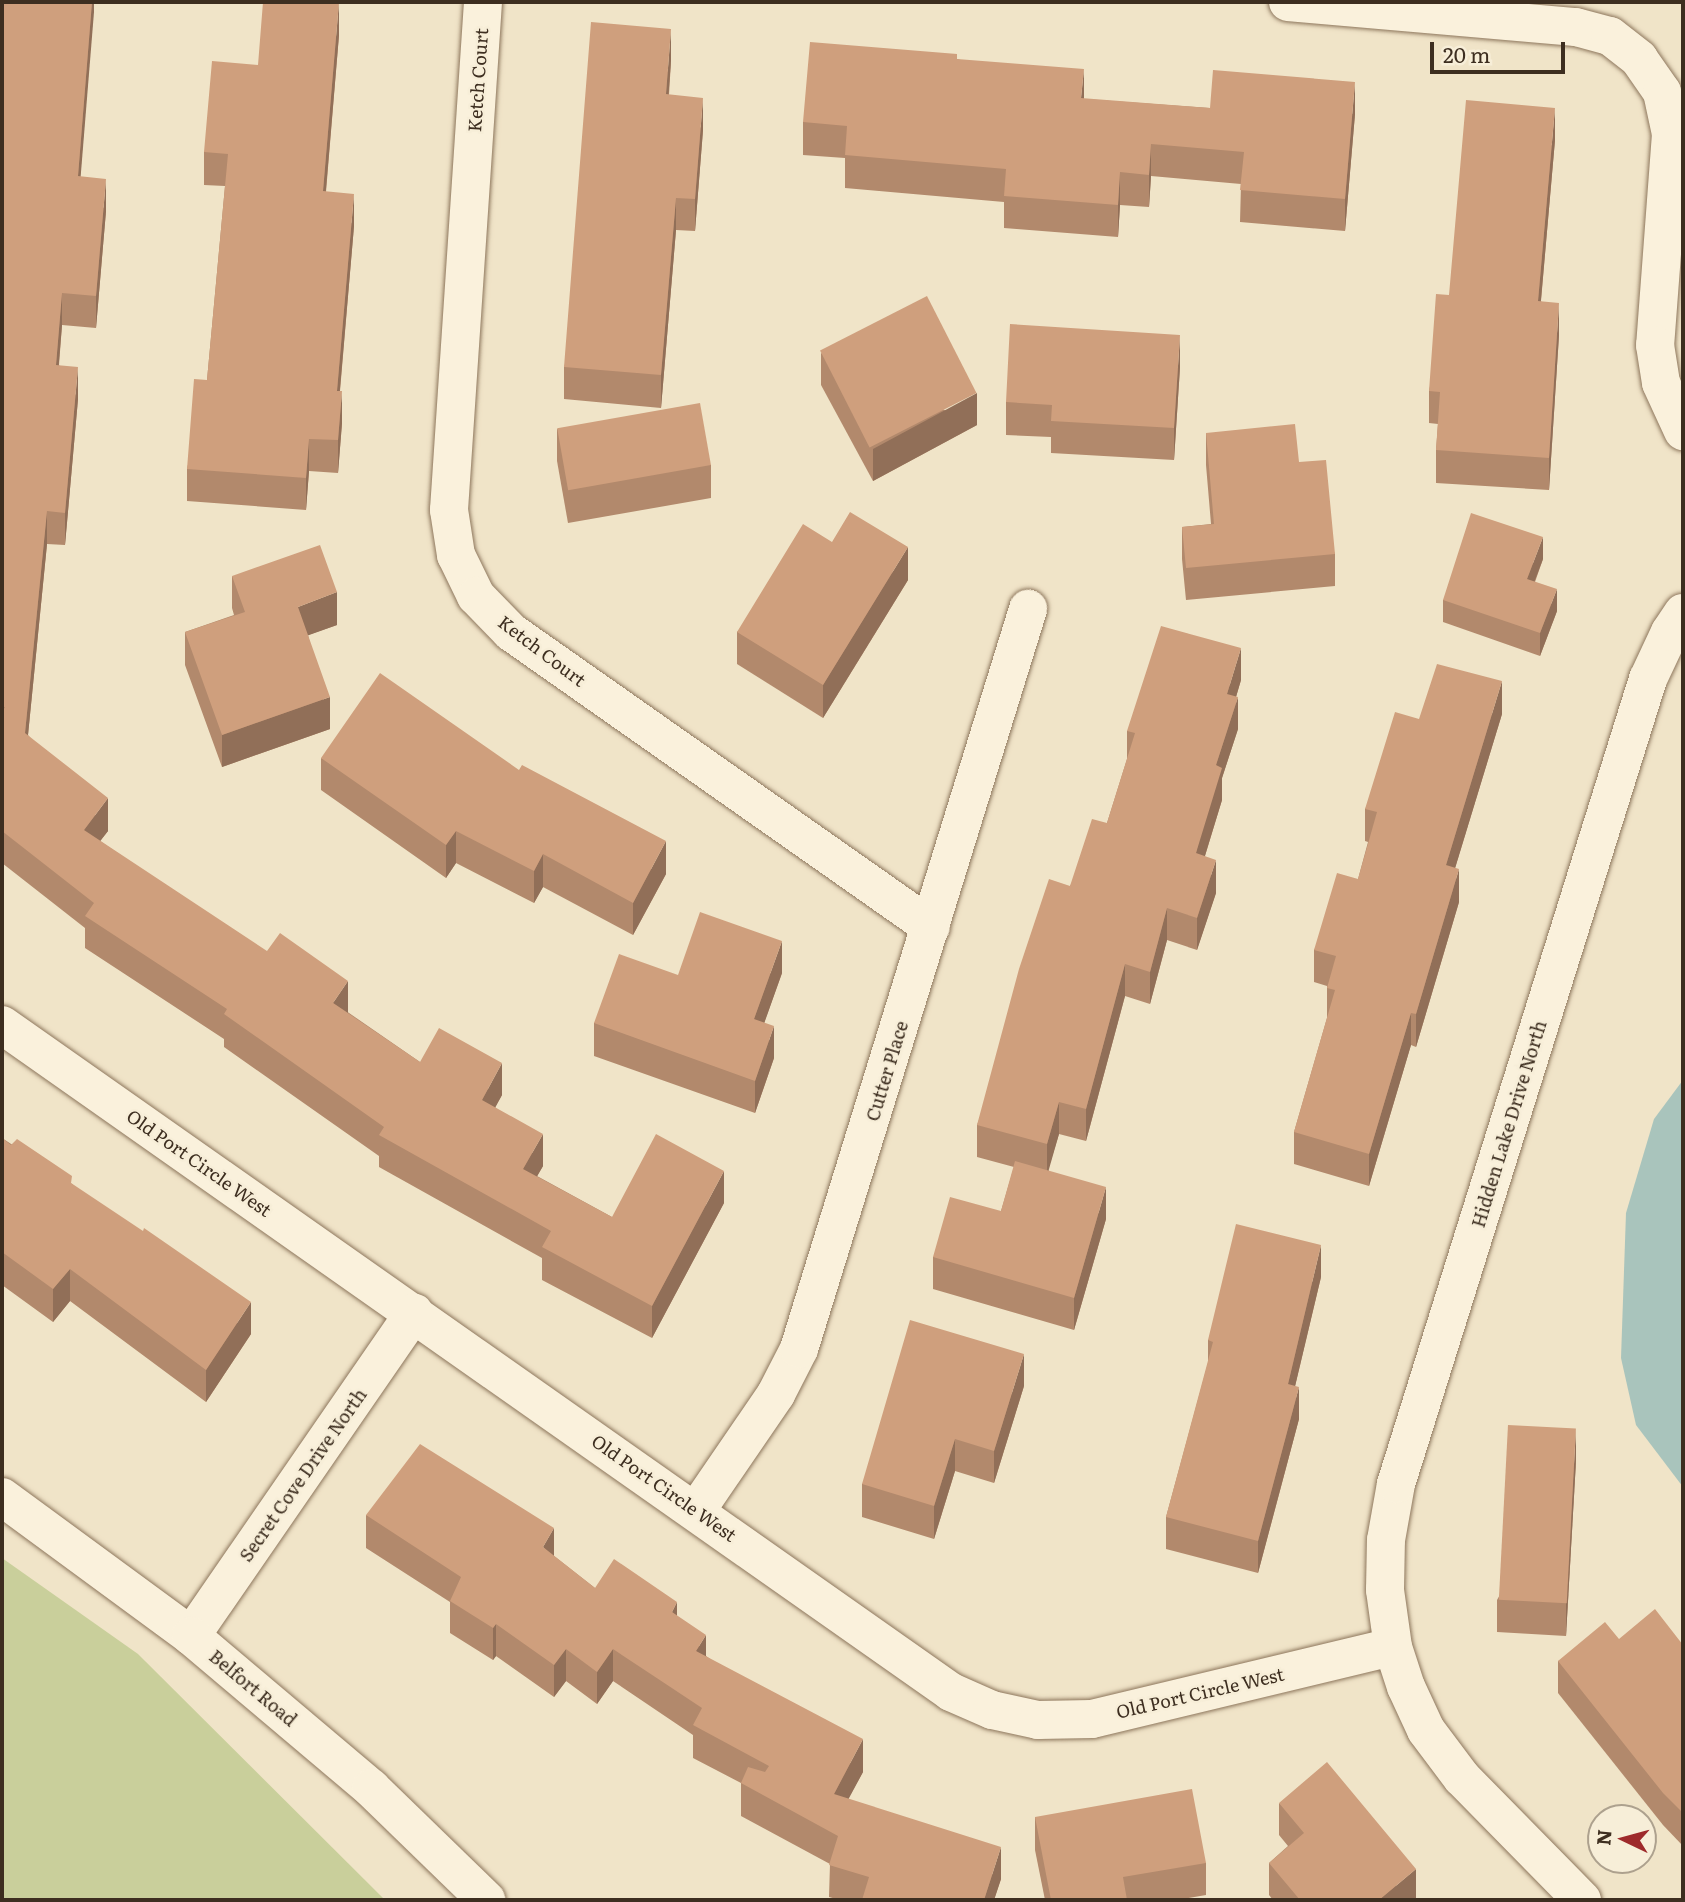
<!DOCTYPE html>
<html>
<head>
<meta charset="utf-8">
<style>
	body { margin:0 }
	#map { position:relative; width:1685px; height:1902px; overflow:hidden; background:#f0e4c8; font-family:Literata,serif }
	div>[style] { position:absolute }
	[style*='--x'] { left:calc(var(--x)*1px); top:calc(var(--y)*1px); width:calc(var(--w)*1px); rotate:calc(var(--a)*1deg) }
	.green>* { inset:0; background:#c9cf9b }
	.water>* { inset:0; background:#a9c4bc }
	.roads { filter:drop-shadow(0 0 2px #8d765c) drop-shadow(0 0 2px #8d765c) }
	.street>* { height:38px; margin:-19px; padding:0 19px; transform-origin:19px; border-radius:19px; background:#faf1dc }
	.secondary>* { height:38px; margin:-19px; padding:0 19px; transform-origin:19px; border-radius:19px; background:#faf1dc }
	.wall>* { inset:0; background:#b2896c }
	.shaded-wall>* { inset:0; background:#916f58 }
	.building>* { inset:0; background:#cf9f7d; transform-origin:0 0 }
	span { translate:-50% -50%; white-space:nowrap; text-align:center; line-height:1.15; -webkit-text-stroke:5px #f7eed8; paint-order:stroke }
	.street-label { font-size:18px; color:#3d2e20 }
	.frame { position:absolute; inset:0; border:4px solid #3d2e20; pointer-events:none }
	.north { position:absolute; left:1587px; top:1804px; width:70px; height:70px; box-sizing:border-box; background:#f7eed8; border:2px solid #ada18e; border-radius:50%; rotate:275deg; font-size:19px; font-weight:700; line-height:28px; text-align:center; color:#3d2e20 }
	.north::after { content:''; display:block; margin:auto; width:24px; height:32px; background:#9e2a2b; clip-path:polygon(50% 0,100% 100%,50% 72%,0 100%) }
	.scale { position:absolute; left:1430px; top:42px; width:135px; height:32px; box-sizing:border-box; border:4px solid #3d2e20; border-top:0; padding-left:9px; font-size:21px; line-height:24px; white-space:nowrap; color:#3d2e20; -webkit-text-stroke:5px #f7eed8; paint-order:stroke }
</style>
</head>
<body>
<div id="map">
	<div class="green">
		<i style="clip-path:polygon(2px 1558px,138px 1654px,385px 1900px,2px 1900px)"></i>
	</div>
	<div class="water">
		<i style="clip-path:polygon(1683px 1080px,1683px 1487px,1636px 1425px,1621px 1358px,1626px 1213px,1654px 1119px)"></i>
	</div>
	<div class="roads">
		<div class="street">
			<i style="--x:483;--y:2;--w:509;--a:93.83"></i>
			<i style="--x:449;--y:510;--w:46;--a:81.2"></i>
			<i style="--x:456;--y:555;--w:46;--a:64"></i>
			<i style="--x:476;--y:596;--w:50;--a:45.8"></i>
			<i style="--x:511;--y:632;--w:513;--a:35.08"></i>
			<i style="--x:1288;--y:2;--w:289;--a:5"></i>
			<i style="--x:1576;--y:27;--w:35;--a:15"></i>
			<i style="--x:1610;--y:36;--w:37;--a:38"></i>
			<i style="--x:1639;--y:59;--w:40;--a:55.1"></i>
			<i style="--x:1662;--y:92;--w:43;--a:77.9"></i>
			<i style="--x:1671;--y:134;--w:212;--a:94.3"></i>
			<i style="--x:1655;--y:345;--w:38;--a:81"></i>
			<i style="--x:1661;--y:383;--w:53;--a:65.4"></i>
			<i style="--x:2;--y:1025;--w:1160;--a:35.1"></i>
			<i style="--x:951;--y:1692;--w:45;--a:23.7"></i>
			<i style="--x:992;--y:1710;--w:47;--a:12.3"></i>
			<i style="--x:1038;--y:1720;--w:54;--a:-1.1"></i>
			<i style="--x:1092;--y:1719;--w:309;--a:-13.5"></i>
			<i style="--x:696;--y:1511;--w:142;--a:-55.6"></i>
			<i style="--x:776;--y:1394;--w:51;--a:-62.9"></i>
			<i style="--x:799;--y:1349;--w:775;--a:-72.8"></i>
			<i style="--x:191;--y:1636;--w:393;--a:-55.4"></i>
			<i style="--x:1582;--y:1900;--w:171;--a:-134.5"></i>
			<i style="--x:1462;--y:1778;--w:60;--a:-126.9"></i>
			<i style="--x:1426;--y:1730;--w:47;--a:-114.9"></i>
			<i style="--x:1406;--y:1687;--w:42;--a:-108"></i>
			<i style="--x:1393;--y:1647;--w:58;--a:-98"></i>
			<i style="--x:1385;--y:1590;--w:50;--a:-88.9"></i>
			<i style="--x:1386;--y:1540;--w:57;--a:-79.9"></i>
			<i style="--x:1396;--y:1484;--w:844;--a:-72.62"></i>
			<i style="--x:1648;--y:679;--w:52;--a:-64.9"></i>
			<i style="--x:1670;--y:632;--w:23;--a:-56"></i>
		</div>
		<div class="secondary">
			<i style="--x:2;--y:1497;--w:235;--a:36.3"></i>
			<i style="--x:191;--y:1636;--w:236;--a:40.2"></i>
			<i style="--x:371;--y:1788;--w:161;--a:44.2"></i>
		</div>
	</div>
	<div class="wall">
		<i style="clip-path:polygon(2px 2px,94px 2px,80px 177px,106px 211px,96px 328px,62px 325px,59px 365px,78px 399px,65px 545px,47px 544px,28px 735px,108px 831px,100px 841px,420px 1062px,502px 1095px,495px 1107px,543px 1166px,537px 1176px,612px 1217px,724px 1203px,652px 1338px,542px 1280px,542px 1258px,379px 1167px,379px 1156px,224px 1047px,224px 1039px,85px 948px,85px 928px,2px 863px)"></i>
		<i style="clip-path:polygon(339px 35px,326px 192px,354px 226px,340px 391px,342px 423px,338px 473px,309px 471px,306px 510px,187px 501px,187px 469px,207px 380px,225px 186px,204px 185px,204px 152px,258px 65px)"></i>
		<i style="clip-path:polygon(957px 59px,1084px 99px,1210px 108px,1355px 114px,1345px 231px,1240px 222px,1241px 184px,1151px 176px,1149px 207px,1120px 205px,1118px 237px,1004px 228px,1004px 202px,845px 188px,845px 158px,803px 155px,803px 122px)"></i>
		<i style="clip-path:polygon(671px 61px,669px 95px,703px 130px,695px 231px,676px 230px,661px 408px,564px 399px,564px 367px)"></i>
		<i style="clip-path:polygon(1555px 140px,1541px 301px,1559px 335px,1549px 490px,1436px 483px,1436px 450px,1438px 424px,1429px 423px,1429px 391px,1449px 295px)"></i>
		<i style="clip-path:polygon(821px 353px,977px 425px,873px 481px,821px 385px)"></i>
		<i style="clip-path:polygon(1180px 367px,1174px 460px,1051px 453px,1051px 437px,1006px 435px,1006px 402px)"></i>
		<i style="clip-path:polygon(557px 429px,711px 465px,711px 498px,568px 523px,557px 461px)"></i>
		<i style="clip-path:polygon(1206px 433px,1299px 462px,1335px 554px,1335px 586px,1186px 600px,1182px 559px,1182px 527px,1211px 524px,1206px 465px)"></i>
		<i style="clip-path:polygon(832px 542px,908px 580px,823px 718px,737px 664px,737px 632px)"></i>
		<i style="clip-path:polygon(1543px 559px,1535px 582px,1557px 611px,1540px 656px,1443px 622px,1443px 600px)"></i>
		<i style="clip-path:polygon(232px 576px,337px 625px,308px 635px,330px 729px,222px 767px,185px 665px,185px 632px,234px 615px,232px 608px)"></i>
		<i style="clip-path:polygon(1241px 680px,1236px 697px,1238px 729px,1222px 778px,1222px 800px,1205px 856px,1216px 893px,1197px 950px,1167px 940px,1150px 1004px,1125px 996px,1086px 1141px,1059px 1134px,1048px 1170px,1106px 1219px,1074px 1330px,933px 1289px,933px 1257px,1001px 1211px,1014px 1167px,977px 1157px,977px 1125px,1070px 886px,1107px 823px,1127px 759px,1127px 731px)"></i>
		<i style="clip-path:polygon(1502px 714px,1455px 868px,1459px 902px,1416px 1047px,1411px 1045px,1369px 1186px,1294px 1164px,1294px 1132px,1327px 1018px,1327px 986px,1314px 982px,1314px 950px,1358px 879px,1368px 842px,1365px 841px,1365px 809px,1419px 719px)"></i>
		<i style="clip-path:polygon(321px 758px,666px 874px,633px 935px,543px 887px,534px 903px,456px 863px,446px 878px,321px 790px)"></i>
		<i style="clip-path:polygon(782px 973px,764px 1023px,774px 1058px,755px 1113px,594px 1056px,594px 1023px,678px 975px)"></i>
		<i style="clip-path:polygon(2px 1138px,72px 1184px,251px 1334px,206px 1402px,70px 1301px,53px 1322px,2px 1285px)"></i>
		<i style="clip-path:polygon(1321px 1277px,1295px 1386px,1299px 1419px,1258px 1573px,1166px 1549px,1166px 1517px,1208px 1363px,1208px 1340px)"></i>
		<i style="clip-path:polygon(1024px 1386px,994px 1483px,955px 1471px,934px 1539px,862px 1517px,862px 1484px)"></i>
		<i style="clip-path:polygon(1576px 1461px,1566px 1636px,1497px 1632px,1497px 1600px)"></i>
		<i style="clip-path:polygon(366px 1515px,554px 1556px,595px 1588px,677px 1616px,706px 1656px,863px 1772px,848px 1799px,1001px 1879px,994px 1900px,840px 1900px,829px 1897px,830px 1864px,741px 1816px,741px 1783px,693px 1758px,693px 1735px,613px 1681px,597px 1704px,566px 1681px,554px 1697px,496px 1656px,493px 1660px,450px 1633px,450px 1602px,366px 1548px)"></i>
		<i style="clip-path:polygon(1619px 1639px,1683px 1645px,1683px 1846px,1663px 1825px,1558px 1693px,1558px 1661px)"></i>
		<i style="clip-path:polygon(1279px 1803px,1416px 1900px,1273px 1900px,1269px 1895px,1269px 1863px,1288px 1846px,1279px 1835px)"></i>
		<i style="clip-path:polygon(1035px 1817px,1206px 1863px,1206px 1895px,1177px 1900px,1045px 1900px,1035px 1850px)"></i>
	</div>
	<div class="shaded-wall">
		<i style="clip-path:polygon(92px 2px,94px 2px,94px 12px,78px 209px,78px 176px)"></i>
		<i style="clip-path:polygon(339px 2px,339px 35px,323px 224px,323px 191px)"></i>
		<i style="clip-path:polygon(671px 29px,671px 61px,666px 127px,666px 94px)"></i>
		<i style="clip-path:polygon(1084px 69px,1084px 101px,1081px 98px)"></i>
		<i style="clip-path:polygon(1355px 82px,1355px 114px,1345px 231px,1345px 199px)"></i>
		<i style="clip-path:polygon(703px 98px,703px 130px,695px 231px,695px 199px)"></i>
		<i style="clip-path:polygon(1555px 108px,1555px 140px,1538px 333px,1538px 301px)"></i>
		<i style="clip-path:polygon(1151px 144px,1151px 176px,1149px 207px,1149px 175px)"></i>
		<i style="clip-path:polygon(1120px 172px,1120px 205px,1118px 237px,1118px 205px)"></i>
		<i style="clip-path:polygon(106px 179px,106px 211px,96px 328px,96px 296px)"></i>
		<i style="clip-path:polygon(354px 194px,354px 226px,337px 423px,337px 391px)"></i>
		<i style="clip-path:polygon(676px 198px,676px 230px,661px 408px,661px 375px)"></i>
		<i style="clip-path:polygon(62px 293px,62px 325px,56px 397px,56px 365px)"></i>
		<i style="clip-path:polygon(1559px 303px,1559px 335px,1549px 490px,1549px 458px)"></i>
		<i style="clip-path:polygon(1180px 335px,1180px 367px,1174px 460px,1174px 428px)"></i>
		<i style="clip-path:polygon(78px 367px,78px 399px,65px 545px,65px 513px)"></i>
		<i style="clip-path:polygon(342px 391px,342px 423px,338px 473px,338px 440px)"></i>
		<i style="clip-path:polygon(977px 393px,977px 425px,873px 481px,873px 449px)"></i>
		<i style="clip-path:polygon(309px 439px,309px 471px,306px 510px,306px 478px)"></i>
		<i style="clip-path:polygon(47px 511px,47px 544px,25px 765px,25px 733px)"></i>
		<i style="clip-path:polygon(1543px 537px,1543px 559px,1527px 601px,1527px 579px)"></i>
		<i style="clip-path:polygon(908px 547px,908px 580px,823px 718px,823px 685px)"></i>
		<i style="clip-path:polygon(1557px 589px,1557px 611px,1540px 656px,1540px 633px)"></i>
		<i style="clip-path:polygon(337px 592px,337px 625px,298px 639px,298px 607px)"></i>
		<i style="clip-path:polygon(1241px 648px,1241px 680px,1227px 727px,1227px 694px)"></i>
		<i style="clip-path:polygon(1502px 681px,1502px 714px,1446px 898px,1446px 865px)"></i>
		<i style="clip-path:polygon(330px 697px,330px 729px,222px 767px,222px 735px)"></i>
		<i style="clip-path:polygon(1238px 697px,1238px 729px,1222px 778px,1222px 800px,1196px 885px,1196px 853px,1216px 765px)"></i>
		<i style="clip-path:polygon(108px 798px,108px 831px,84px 862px,84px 830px)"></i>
		<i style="clip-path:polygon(456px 831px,456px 863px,446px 878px,446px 845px)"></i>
		<i style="clip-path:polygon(666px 841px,666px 874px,633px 935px,633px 903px)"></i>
		<i style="clip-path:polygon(543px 854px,543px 887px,534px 903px,534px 871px)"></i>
		<i style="clip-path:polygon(1216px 860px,1216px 893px,1197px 950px,1197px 918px)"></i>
		<i style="clip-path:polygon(1459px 869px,1459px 902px,1416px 1047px,1416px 1014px)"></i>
		<i style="clip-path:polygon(1167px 908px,1167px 940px,1150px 1004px,1150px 972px)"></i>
		<i style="clip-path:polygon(782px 941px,782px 973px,754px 1052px,754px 1019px)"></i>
		<i style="clip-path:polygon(1125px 964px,1125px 996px,1086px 1141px,1086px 1109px)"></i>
		<i style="clip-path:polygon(348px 981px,348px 1013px,333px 1003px)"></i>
		<i style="clip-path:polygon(1411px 1013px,1411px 1045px,1369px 1186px,1369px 1154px)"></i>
		<i style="clip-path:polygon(774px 1026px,774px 1058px,755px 1113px,755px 1081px)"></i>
		<i style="clip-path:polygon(502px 1063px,502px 1095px,482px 1132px,482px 1100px)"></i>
		<i style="clip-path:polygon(1059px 1102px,1059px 1134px,1047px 1176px,1047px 1144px)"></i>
		<i style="clip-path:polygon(543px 1134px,543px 1166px,523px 1201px,523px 1169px)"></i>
		<i style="clip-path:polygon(724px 1171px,724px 1203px,652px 1338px,652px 1306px)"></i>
		<i style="clip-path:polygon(1106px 1187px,1106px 1219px,1074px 1330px,1074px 1298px)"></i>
		<i style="clip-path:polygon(1321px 1245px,1321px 1277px,1288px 1416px,1288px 1384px)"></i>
		<i style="clip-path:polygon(70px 1269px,70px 1301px,53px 1322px,53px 1289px)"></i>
		<i style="clip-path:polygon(251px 1302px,251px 1334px,206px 1402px,206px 1370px)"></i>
		<i style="clip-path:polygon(1024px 1354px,1024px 1386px,994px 1483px,994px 1451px)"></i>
		<i style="clip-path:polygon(1299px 1387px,1299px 1419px,1258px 1573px,1258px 1541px)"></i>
		<i style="clip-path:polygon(1576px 1429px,1576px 1461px,1566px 1636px,1566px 1604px)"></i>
		<i style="clip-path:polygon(955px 1439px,955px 1471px,934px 1539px,934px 1506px)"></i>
		<i style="clip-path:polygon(554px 1528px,554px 1560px,543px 1547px)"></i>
		<i style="clip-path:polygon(677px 1602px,677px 1634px,672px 1612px)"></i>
		<i style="clip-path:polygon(496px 1624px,496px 1656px,493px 1660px,493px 1628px)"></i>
		<i style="clip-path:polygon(706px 1635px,706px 1667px,696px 1651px)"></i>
		<i style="clip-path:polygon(566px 1649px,566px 1681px,554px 1697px,554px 1665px)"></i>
		<i style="clip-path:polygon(613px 1649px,613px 1681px,597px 1704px,597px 1672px)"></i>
		<i style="clip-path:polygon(863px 1739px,863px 1772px,834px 1826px,834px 1794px)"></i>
		<i style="clip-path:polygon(1001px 1847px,1001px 1879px,994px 1900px,984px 1900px)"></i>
		<i style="clip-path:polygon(1416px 1869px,1416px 1900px,1379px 1900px)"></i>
	</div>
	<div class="building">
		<i style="clip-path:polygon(2px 2px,92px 2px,78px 176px,106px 179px,96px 296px,62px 293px,56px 365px,78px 367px,65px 513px,47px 511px,25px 733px,108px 798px,84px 830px,267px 951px,280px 933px,348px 981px,333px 1003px,420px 1062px,439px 1028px,502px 1063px,482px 1100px,543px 1134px,523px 1169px,612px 1217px,656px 1134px,724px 1171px,652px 1306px,542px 1247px,551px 1231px,379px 1135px,384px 1127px,224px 1014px,227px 1009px,85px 916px,94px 903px,2px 831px,2px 712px,5px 707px,2px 707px)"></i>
		<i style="clip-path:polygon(263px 2px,339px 2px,323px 191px,354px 194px,337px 391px,342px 391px,338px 440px,309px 439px,306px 478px,187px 469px,194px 379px,207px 380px,228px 154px,204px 152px,212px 61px,258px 65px)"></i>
		<i style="clip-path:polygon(591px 22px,671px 29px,666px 94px,703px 98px,695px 199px,676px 198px,661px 375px,564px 367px)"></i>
		<i style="clip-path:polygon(810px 42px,957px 54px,957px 59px,1084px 69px,1081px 98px,1210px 108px,1213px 70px,1355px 82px,1345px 199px,1240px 190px,1244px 152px,1151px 144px,1149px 175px,1120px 172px,1118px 205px,1004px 196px,1006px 169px,845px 155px,847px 126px,803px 122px)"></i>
		<i style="clip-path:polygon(1466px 100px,1555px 108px,1538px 301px,1559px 303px,1549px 458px,1436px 450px,1440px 392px,1429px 391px,1436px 294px,1449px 295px)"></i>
		<i style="left:927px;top:296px;width:109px;height:120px;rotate:63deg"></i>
		<i style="clip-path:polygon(1010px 324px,1180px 335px,1174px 428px,1051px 421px,1052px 405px,1006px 402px)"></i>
		<i style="left:700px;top:403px;width:63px;height:145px;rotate:80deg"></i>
		<i style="clip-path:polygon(1295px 424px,1299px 462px,1326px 460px,1335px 554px,1186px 568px,1182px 527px,1214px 524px,1206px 433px)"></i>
		<i style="clip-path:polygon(850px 512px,908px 547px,823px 685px,737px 632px,803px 524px,832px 542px)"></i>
		<i style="clip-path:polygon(1471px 513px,1543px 537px,1527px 579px,1557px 589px,1540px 633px,1443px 600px)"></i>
		<i style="clip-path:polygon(320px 545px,337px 592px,298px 607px,330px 697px,222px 735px,185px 632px,245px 612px,232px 576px)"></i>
		<i style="clip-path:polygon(1161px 626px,1241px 648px,1227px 694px,1238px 697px,1216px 765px,1222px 768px,1196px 853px,1216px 860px,1197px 918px,1167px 908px,1150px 972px,1125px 964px,1086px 1109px,1059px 1102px,1047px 1144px,977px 1125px,1019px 969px,1049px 879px,1070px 886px,1092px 819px,1107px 823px,1135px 733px,1127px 731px)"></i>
		<i style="clip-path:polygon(1437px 664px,1502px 681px,1446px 865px,1459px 869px,1416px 1014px,1411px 1013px,1369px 1154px,1294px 1132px,1335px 990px,1327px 988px,1336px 956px,1314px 950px,1337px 873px,1358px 879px,1377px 812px,1365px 809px,1395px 712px,1419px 719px)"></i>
		<i style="clip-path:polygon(380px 673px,519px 770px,522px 765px,666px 841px,633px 903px,543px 854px,534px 871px,456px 831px,446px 845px,321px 758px)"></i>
		<i style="clip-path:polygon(700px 912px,782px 941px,754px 1019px,774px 1026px,755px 1081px,594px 1023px,619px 954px,678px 975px)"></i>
		<i style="clip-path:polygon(2px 1138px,11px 1145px,17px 1139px,72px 1176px,71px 1183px,143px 1231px,144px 1228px,251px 1302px,206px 1370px,70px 1269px,53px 1289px,2px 1252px)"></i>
		<i style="clip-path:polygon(1015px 1161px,1106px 1187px,1074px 1298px,933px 1257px,950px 1197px,1001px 1211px)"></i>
		<i style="clip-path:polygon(1236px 1224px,1321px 1245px,1288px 1384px,1299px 1387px,1258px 1541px,1166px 1517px,1213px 1342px,1208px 1340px)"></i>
		<i style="clip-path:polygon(910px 1320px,1024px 1354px,994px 1451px,955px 1439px,934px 1506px,862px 1484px)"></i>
		<i style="left:1508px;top:1425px;width:68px;height:175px;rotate:3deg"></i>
		<i style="clip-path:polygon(420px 1444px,554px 1528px,543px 1547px,595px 1588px,614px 1559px,677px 1602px,672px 1612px,706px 1635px,696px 1651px,863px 1739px,834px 1794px,1001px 1847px,984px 1900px,862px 1900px,869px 1877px,829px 1865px,838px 1836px,741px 1783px,748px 1767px,765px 1772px,769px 1766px,693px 1725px,702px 1708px,613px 1649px,597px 1672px,566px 1649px,554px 1665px,496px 1624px,493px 1628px,450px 1601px,461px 1577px,366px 1515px)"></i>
		<i style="clip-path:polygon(1655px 1609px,1683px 1645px,1683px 1813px,1663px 1793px,1558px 1661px,1605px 1622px,1619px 1639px)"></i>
		<i style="clip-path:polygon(1327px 1762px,1416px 1869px,1379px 1900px,1300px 1900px,1269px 1863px,1304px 1833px,1279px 1803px)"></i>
		<i style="clip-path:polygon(1192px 1789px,1206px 1863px,1123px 1877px,1127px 1900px,1051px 1900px,1035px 1817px)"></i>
	</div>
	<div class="street-label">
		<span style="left:478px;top:80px;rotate:-86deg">Ketch Court</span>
		<span style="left:542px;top:651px;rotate:37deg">Ketch Court</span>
		<span style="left:887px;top:1071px;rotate:-73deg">Cutter Place</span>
		<span style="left:1509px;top:1124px;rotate:-73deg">Hidden Lake Drive North</span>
		<span style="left:199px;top:1163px;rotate:35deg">Old Port Circle West</span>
		<span style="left:303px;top:1475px;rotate:-55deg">Secret Cove Drive North</span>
		<span style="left:664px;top:1488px;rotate:35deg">Old Port Circle West</span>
		<span style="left:253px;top:1688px;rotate:40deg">Belfort Road</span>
		<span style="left:1200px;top:1693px;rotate:-13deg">Old Port Circle West</span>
	</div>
	<div class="frame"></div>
	<div class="north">N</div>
	<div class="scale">20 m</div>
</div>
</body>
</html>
